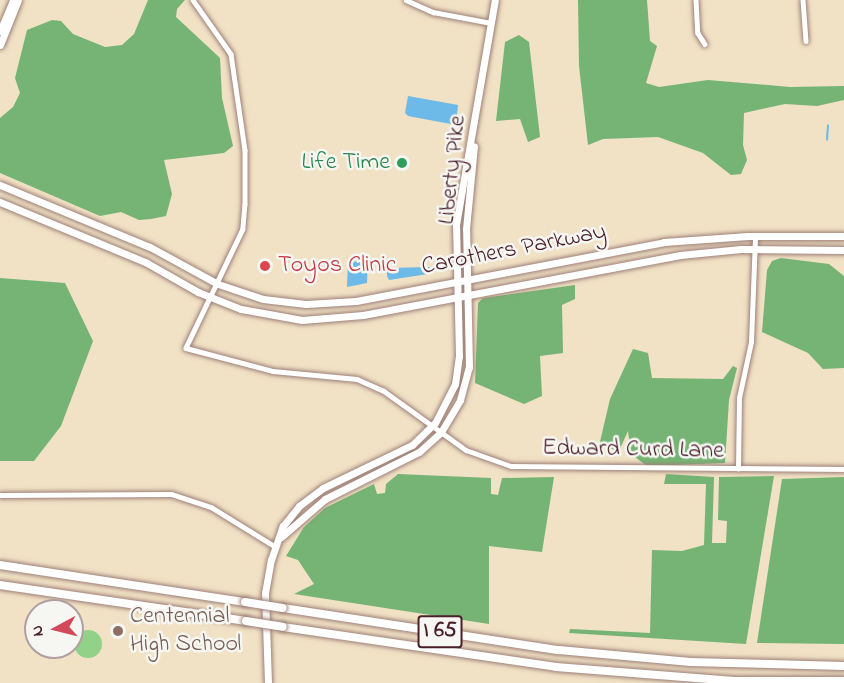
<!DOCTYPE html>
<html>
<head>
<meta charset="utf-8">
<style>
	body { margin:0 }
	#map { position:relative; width:844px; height:683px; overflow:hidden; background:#f1e1c5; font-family:"Indie Flower",sans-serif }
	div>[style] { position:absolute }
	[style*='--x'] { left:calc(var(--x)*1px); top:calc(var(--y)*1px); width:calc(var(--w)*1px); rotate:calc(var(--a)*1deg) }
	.green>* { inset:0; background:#92d288 }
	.round { border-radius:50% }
	.forest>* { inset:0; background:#75b474 }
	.water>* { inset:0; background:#6db9e7 }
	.stream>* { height:1.5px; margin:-0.75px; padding:0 0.75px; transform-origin:0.75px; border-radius:0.75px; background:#6db9e7 }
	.roads { filter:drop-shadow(0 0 2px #9e8078) drop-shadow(0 0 2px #9e8078) }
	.street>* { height:4.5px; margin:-2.25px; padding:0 2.25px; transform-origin:2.25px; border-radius:2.25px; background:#fff }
	.secondary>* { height:7px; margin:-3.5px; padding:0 3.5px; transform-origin:3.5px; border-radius:3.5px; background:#fff }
	.highway>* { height:8px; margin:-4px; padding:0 4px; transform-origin:4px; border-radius:4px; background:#fff }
	.bridges { filter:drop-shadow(0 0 2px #9e8078) drop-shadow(0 0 2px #9e8078) }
	.highway-bridge>* { height:8px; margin:-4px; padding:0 4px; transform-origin:4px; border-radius:4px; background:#fff }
	.dots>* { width:16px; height:16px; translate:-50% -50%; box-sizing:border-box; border:3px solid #f6f6f2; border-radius:50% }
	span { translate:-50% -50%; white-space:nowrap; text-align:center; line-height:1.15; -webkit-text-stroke:5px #f6f6f2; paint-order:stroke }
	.shield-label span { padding:2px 4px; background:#f6f6f2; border:2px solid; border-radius:4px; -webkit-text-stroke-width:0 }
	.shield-label { font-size:22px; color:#4a1f2b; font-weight:700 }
	.leisure-label { font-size:24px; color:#27864d }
	.right { translate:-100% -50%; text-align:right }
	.street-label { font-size:24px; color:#4a1f2b }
	.health-label { font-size:24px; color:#be3a42 }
	.left { translate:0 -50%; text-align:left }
	.education-label { font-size:24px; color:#785e54 }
	.north { position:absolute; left:24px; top:599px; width:60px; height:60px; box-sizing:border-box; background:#f6f6f2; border:2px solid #b1a0a2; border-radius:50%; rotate:263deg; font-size:16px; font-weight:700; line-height:24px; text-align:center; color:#4a1f2b }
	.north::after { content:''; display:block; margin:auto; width:21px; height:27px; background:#d1495b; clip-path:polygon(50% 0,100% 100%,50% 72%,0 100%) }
</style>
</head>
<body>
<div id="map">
	<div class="green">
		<i class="round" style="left:74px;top:630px;width:28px;height:28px"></i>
	</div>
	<div class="forest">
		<i style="clip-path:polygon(148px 0,185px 0,177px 9px,176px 17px,220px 58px,222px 98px,233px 146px,224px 153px,164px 160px,172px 194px,166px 216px,151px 219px,139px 220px,121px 212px,100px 216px,0 173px,0 118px,13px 107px,20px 93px,15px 78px,27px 30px,52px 20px,61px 21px,73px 34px,105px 47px,122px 45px,134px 34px)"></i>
		<i style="clip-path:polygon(578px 0,647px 0,650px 41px,657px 46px,646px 83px,659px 87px,708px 80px,790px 87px,844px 86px,844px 100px,817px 106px,785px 104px,744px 113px,743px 145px,747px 160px,741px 174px,731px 175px,703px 153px,658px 137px,603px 139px,588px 145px,579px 66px)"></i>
		<i style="clip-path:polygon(519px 35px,529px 42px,540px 137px,528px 142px,520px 119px,496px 121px,505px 42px)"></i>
		<i style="clip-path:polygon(781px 258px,829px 264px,844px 276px,844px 368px,823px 369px,808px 353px,762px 332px,767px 270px,772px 261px)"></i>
		<i style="clip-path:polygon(0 278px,65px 283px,93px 341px,61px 426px,34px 461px,0 461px)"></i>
		<i style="clip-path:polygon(575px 285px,575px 299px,562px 305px,563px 353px,540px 356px,542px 396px,524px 404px,475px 383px,478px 303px,483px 298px)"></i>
		<i style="clip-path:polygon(633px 349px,648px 353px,652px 378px,723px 379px,733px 366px,737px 368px,729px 400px,725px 463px,647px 466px,631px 454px,628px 431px,619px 451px,599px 446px,610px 399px)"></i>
		<i style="clip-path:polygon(398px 474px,491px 478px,491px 494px,498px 495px,502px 478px,554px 477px,542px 552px,489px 546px,489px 624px,294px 594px,314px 584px,298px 560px,286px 556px,304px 527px,325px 508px,374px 484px,377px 494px,385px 493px,386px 484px)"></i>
		<i style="clip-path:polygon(666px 474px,714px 477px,712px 543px,726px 543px,727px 521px,718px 520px,719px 477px,774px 476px,746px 644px,569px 633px,570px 629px,650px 633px,652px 550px,682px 551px,704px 545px,706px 484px,664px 484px)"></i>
		<i style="clip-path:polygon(844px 477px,844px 644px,757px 643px,782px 479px)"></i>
	</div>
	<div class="water">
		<i style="clip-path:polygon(408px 96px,458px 105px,456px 125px,408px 116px,405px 113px)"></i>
		<i style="clip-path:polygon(368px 261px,367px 283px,347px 287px,348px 262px)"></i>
		<i style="clip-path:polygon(429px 267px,433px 269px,428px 274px,389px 280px,387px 276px,387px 268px)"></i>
	</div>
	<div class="stream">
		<i style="--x:827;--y:140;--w:14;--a:-86"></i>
	</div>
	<div class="roads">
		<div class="street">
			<i style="--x:193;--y:0;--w:66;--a:54.9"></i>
			<i style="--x:231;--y:54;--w:97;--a:81.7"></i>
			<i style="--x:245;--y:150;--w:54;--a:90"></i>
			<i style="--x:245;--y:204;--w:25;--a:95"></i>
			<i style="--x:243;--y:229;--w:132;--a:115.6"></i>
			<i style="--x:186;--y:348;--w:90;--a:14.8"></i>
			<i style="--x:273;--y:371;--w:84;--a:5.4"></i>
			<i style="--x:357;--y:379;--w:30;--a:24"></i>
			<i style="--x:384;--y:391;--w:101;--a:35.7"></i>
			<i style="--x:466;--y:450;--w:48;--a:19.6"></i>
			<i style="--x:511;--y:466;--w:333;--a:0.5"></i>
			<i style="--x:406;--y:0;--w:30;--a:24"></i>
			<i style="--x:433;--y:12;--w:59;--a:10.7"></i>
			<i style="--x:696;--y:0;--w:33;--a:87"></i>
			<i style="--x:698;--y:33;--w:13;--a:58"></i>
			<i style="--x:803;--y:0;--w:41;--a:85.8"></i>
			<i style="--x:738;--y:469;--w:71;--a:-89.2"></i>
			<i style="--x:739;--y:398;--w:57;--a:-77.9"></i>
			<i style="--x:751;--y:342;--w:106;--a:-87.8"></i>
			<i style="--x:0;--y:495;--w:171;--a:-0.3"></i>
			<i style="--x:171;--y:494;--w:42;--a:18"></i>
			<i style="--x:211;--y:507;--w:76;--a:31.6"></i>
		</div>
		<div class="secondary">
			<i style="--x:0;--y:31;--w:34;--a:-67"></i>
			<i style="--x:0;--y:45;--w:48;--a:-68.2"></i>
			<i style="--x:0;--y:185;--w:162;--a:22.5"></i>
			<i style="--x:150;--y:247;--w:77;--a:28.6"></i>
			<i style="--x:218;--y:284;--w:47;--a:18.4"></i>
			<i style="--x:263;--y:299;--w:43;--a:6.6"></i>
			<i style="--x:306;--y:304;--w:50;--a:-3.4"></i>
			<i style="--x:356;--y:301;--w:314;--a:-10.8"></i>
			<i style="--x:664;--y:242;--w:84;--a:-4.1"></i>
			<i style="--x:748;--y:236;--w:96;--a:0"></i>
			<i style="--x:0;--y:202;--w:159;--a:22.5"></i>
			<i style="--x:147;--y:263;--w:59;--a:29.6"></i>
			<i style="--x:198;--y:292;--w:46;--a:21.6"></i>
			<i style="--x:241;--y:309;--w:62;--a:10.2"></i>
			<i style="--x:302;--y:320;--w:61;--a:-4.7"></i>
			<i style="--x:363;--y:315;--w:323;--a:-10.7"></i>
			<i style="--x:680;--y:255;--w:61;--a:-5.6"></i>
			<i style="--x:741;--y:249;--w:103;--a:0.6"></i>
			<i style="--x:281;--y:537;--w:58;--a:-40.8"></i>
			<i style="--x:325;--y:499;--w:105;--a:-26.6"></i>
			<i style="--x:419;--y:452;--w:30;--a:-42"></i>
			<i style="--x:441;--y:432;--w:37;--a:-59"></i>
			<i style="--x:460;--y:400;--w:34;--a:-75"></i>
			<i style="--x:469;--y:367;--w:138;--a:-91.2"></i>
			<i style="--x:466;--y:229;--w:83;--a:-84.5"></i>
			<i style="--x:268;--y:683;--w:90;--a:-91.9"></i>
			<i style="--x:265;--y:593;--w:34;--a:-80"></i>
			<i style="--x:271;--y:560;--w:36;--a:-71"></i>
			<i style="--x:283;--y:526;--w:26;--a:-51"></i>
			<i style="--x:299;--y:506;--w:30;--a:-37"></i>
			<i style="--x:323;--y:488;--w:99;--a:-25.8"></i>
			<i style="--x:412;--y:445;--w:32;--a:-44"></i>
			<i style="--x:435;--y:423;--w:44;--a:-62.9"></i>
			<i style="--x:455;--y:384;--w:28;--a:-82"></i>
			<i style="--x:459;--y:356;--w:131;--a:-91.3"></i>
			<i style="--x:456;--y:225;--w:228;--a:-80.2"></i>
		</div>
		<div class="highway">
			<i style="--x:0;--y:565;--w:248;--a:8.6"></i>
			<i style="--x:0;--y:585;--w:249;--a:8.3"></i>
			<i style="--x:283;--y:608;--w:279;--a:8.7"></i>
			<i style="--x:559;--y:650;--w:132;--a:5.2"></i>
			<i style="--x:690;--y:662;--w:154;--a:1.5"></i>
			<i style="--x:283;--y:627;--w:276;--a:8.3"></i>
			<i style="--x:556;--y:667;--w:179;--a:4.5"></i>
			<i style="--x:734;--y:681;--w:110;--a:0"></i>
		</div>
	</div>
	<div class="bridges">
		<div class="highway-bridge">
			<i style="--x:245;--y:602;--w:38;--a:9"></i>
			<i style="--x:246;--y:621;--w:37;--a:9"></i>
		</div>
	</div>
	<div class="dots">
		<i style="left:402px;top:163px;background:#2e9e5b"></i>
		<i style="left:265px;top:266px;background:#e0444e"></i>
		<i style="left:118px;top:631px;background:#8d6e63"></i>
	</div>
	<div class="shield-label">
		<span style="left:440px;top:632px">I 65</span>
	</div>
	<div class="leisure-label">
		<span class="right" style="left:390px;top:163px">Life Time</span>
	</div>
	<div class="street-label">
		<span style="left:453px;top:170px;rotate:-84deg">Liberty Pike</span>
		<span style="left:514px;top:250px;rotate:-11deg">Carothers Parkway</span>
		<span style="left:633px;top:450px;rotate:1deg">Edward Curd Lane</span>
	</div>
	<div class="health-label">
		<span class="left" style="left:278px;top:266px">Toyos Clinic</span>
	</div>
	<div class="education-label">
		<span class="left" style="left:130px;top:631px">Centennial<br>High School</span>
	</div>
	<div class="north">N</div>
</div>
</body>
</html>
